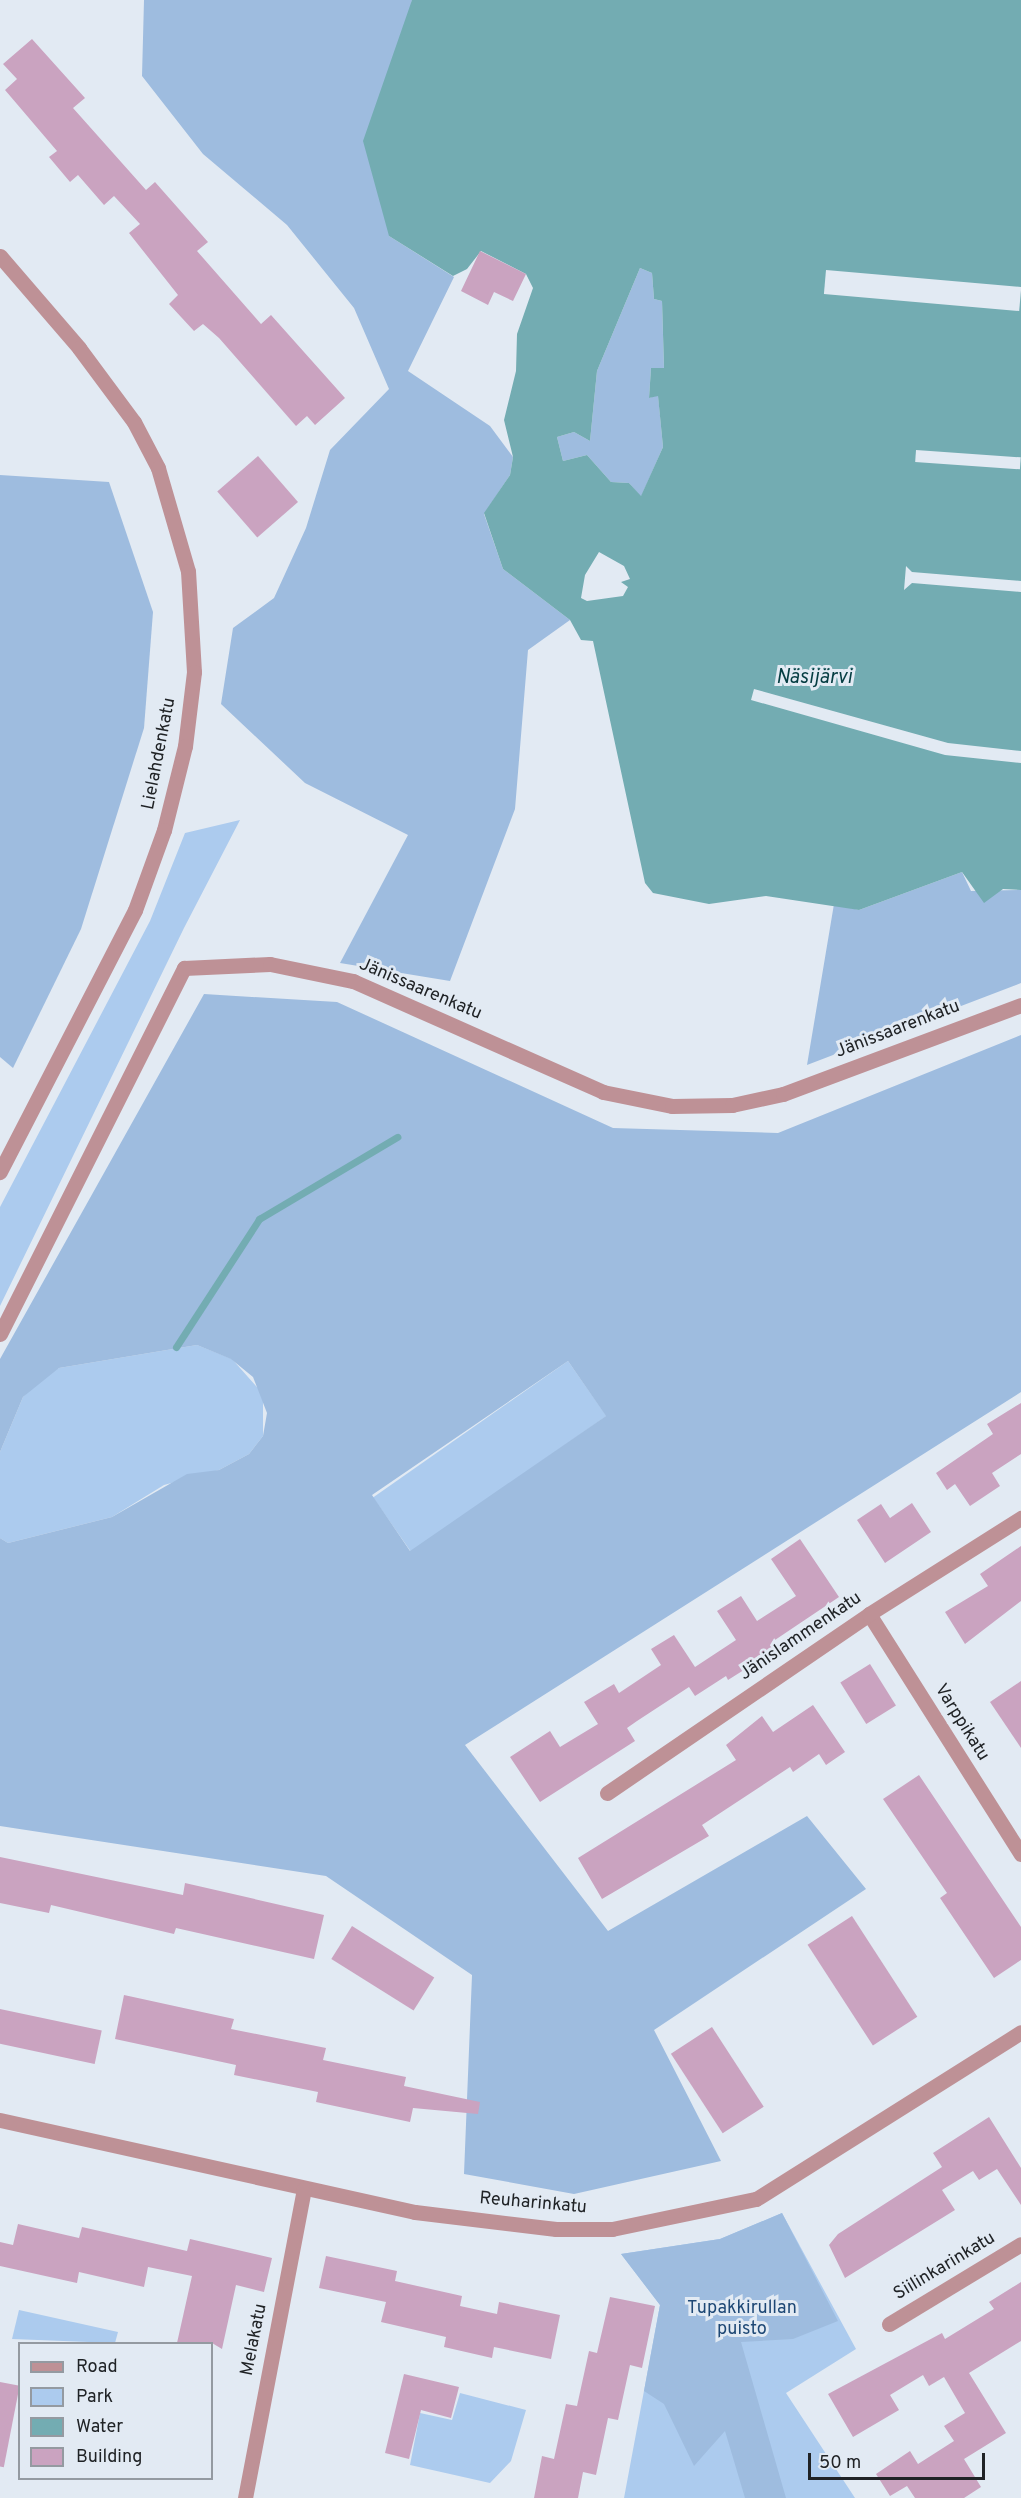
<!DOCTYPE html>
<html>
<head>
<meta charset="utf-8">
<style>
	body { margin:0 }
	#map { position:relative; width:1021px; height:2498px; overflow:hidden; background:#e2eaf3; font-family:Overpass,sans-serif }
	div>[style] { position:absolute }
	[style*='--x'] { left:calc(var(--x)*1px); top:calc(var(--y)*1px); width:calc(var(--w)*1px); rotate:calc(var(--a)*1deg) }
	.green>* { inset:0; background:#accbee; transform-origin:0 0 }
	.forest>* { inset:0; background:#9ebcdf }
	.water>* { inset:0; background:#73acb2 }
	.pier>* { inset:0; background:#e2eaf3; transform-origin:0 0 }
	.stream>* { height:7px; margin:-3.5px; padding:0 3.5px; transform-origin:3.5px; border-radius:3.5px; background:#73acb2 }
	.building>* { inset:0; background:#caa3c0; transform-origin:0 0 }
	.minor>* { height:15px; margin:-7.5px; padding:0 7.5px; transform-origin:7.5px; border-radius:7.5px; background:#be9196 }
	span { translate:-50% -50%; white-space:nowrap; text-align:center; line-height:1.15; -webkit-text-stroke:6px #e2eaf3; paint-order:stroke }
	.street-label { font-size:18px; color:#202326 }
	.park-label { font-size:18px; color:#1e4875 }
	.water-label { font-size:20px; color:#053d42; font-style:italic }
	.legend { position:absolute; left:18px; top:2342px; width:195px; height:138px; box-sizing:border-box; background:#e2eaf3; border:2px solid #949aa1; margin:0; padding:8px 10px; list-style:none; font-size:18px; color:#202326 }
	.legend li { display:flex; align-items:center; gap:12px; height:30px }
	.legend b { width:30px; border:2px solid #949aa1 }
	.scale { position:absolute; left:808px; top:2453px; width:177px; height:27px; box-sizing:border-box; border:3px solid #202326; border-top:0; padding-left:8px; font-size:18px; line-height:21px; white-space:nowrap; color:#202326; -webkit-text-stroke:4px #e2eaf3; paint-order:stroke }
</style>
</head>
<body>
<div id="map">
	<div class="green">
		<i style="clip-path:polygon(240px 820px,184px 928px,0 1306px,0 1207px,150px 921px,185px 833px)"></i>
		<i style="clip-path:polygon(197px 1345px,232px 1359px,263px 1394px,263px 1436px,249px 1454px,219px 1470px,164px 1485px,112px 1517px,8px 1543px,0 1538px,0 1452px,23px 1397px,42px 1378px,59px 1368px)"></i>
		<i style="left:568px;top:1361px;width:67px;height:238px;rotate:55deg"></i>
		<i style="clip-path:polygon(782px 2213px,856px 2349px,786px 2393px,855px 2498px,624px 2498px,660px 2305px,621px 2254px,720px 2239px)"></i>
		<i style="clip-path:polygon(19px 2310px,118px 2332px,115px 2343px,12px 2339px)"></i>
		<i style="clip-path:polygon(460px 2393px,526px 2410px,511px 2461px,490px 2483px,410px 2465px,420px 2413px,452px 2420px)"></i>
	</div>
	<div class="forest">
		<i style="clip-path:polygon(144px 0,412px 0,389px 236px,454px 277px,408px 371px,490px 426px,513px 457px,510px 475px,484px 514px,503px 569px,570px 620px,528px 650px,515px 809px,450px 981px,340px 963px,408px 835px,305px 783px,221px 704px,233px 628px,274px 598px,306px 528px,330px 450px,389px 389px,354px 308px,287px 225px,203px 154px,142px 76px)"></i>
		<i style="clip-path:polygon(640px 268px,652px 273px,654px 299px,662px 301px,664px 369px,651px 368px,649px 398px,658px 395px,663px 447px,641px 497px,629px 483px,611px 482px,587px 455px,563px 461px,557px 437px,574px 432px,590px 441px,597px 371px)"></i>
		<i style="clip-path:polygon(0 475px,109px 482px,153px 612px,144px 728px,81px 929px,13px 1068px,0 1057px)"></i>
		<i style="clip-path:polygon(962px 872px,971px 891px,1021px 890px,1021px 983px,807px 1065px,834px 904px,859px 910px)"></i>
		<i style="clip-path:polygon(evenodd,204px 994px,337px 1002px,613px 1128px,778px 1133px,1021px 1035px,1021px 1392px,465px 1745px,608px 1931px,807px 1816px,866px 1889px,654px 2030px,721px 2161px,574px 2194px,464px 2174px,472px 1975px,326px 1876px,0 1826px,0 1538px,8px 1543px,112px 1517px,187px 1474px,219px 1470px,249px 1454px,263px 1436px,267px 1413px,253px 1377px,231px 1359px,197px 1345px,59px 1368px,23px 1397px,0 1452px,0 1359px,204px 994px,568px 1361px,606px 1416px,410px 1551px,372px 1495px,568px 1361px)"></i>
		<i style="clip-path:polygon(782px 2213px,838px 2321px,793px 2339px,741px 2342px,786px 2498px,745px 2498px,725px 2431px,694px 2466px,664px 2404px,644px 2391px,660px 2305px,621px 2254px,720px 2239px)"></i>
	</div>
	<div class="water">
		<i style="clip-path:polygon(evenodd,412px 0,1021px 0,1021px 890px,1003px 889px,984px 903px,962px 872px,859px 910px,766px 896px,709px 904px,653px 893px,645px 883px,593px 641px,581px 640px,570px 620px,503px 569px,484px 513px,510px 475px,513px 457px,504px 420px,516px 371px,517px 334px,533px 288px,526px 274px,481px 251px,467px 269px,453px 276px,389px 236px,363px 141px,412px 0,640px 268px,652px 273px,654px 299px,662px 301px,664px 368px,651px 368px,649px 398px,658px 396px,663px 447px,641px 496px,629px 483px,611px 482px,587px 455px,563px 461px,557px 437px,574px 432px,590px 441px,597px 371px,640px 268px,412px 0,599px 552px,624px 566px,630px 579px,621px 582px,628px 587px,623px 596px,587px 601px,581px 598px,585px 575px,599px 552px)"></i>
	</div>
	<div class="pier">
		<i style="left:826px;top:270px;width:196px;height:24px;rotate:5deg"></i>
		<i style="left:916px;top:450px;width:105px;height:12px;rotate:4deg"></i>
		<i style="clip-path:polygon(906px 566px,912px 572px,1021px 581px,1021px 592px,912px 583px,904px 590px)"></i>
		<i style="clip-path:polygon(754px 689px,948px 743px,1021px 751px,1021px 763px,945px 755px,751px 700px)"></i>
	</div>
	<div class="stream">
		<i style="--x:176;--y:1347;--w:153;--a:-57"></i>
		<i style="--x:259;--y:1219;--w:161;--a:-30.7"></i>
	</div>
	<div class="building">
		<i style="clip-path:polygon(32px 39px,85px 98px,73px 108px,146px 190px,155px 182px,208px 242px,197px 251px,261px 324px,271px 315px,345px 398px,315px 425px,307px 416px,296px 426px,219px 338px,203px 324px,194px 331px,169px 304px,178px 295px,129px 233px,140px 224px,114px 196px,104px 205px,78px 175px,70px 182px,49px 157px,57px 151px,5px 90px,17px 79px,3px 64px)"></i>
		<i style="clip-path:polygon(480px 251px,526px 274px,513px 301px,494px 292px,488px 305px,461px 291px)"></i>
		<i style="left:258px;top:456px;width:61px;height:54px;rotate:49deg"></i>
		<i style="clip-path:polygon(1021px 1403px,1021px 1454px,992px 1473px,1000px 1486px,970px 1506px,955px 1484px,947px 1490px,936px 1473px,993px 1434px,987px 1424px)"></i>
		<i style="clip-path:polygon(912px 1503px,931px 1532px,885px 1563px,857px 1520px,881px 1504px,890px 1518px)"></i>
		<i style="clip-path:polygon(800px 1539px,839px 1597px,772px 1642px,777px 1649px,728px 1680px,726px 1676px,695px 1696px,689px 1687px,637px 1721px,627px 1728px,635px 1741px,540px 1802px,510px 1757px,550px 1731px,560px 1747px,598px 1724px,584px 1702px,614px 1684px,619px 1693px,661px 1665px,651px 1649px,674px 1635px,695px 1667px,736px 1640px,717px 1611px,741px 1596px,757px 1621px,796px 1596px,771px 1559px)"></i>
		<i style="clip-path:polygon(1021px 1546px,1021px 1601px,965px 1644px,945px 1612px,988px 1586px,980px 1574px)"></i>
		<i style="left:870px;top:1664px;width:49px;height:35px;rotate:58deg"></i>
		<i style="clip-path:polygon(1021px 1681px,1021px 1748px,990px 1702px)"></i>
		<i style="clip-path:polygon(813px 1705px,845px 1752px,826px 1765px,819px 1754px,793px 1772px,790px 1767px,702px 1825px,709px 1836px,602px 1899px,578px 1858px,736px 1760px,726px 1745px,762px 1716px,773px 1732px)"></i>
		<i style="clip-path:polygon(919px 1775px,1021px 1927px,1021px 1960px,994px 1978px,940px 1898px,947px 1893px,883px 1799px)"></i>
		<i style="clip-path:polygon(0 1857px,183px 1895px,185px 1883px,324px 1915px,314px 1959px,176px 1928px,174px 1934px,51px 1905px,49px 1913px,0 1903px)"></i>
		<i style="left:852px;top:1916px;width:120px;height:53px;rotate:57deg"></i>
		<i style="left:352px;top:1926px;width:97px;height:39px;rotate:32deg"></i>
		<i style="clip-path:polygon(124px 1995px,234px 2019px,231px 2029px,326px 2048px,323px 2060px,406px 2077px,404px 2086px,480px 2102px,478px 2114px,413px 2108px,410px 2122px,316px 2102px,318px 2092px,234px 2075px,236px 2065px,115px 2039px)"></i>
		<i style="left:0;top:2009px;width:104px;height:34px;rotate:12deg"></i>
		<i style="left:712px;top:2027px;width:95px;height:49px;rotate:57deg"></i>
		<i style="clip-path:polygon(989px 2117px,1021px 2168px,1021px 2205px,997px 2169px,979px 2180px,973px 2171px,942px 2190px,955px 2210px,845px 2278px,829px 2245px,838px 2234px,942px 2167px,933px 2153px)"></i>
		<i style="clip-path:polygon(18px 2224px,79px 2238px,82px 2227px,187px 2251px,190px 2239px,272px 2258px,264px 2292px,236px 2285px,222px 2349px,212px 2343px,177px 2343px,192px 2276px,148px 2267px,144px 2287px,79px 2272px,77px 2283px,0 2266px,0 2242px,13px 2245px)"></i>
		<i style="clip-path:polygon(326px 2256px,397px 2271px,395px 2281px,462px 2296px,460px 2306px,497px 2314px,499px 2302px,560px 2315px,551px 2359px,494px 2347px,492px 2358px,444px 2347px,446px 2337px,381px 2322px,386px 2302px,319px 2288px)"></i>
		<i style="clip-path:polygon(1021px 2282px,1021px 2341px,969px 2373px,1006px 2433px,964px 2459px,981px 2487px,964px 2498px,915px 2498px,907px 2486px,890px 2496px,876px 2474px,910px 2451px,918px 2464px,954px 2441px,944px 2426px,965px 2413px,944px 2377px,929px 2386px,923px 2375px,890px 2395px,899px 2410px,853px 2437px,828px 2394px,942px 2333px,945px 2339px,994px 2309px,989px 2302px)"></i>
		<i style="clip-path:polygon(610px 2297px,655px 2306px,642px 2368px,630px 2365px,618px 2420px,608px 2418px,596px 2475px,583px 2472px,578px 2498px,534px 2498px,542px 2456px,554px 2459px,566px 2404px,577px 2406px,589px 2351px,597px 2353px)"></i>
		<i style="clip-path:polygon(404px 2374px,459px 2387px,451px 2418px,421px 2410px,409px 2459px,385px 2453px)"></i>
		<i style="left:0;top:2382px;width:20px;height:83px;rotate:11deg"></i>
	</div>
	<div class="minor">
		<i style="--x:0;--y:256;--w:121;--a:49.3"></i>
		<i style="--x:79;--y:348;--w:92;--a:53.4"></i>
		<i style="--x:134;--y:422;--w:52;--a:62.4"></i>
		<i style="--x:158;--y:468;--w:107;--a:73.8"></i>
		<i style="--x:188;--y:571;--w:101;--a:86.6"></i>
		<i style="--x:194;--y:672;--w:75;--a:96.9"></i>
		<i style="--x:185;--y:746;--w:87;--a:104"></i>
		<i style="--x:164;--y:830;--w:85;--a:109.9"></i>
		<i style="--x:135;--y:910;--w:295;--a:117.3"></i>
		<i style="--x:0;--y:1334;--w:410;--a:-63.3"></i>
		<i style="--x:184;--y:968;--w:86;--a:-2.7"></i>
		<i style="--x:270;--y:964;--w:85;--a:11.6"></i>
		<i style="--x:353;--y:981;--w:274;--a:23.9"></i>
		<i style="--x:603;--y:1092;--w:70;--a:11.5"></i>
		<i style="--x:672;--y:1106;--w:60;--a:-1"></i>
		<i style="--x:732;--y:1105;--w:52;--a:-12.2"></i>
		<i style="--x:783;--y:1094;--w:254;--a:-20.5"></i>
		<i style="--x:869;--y:1614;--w:284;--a:57.7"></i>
		<i style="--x:607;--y:1793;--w:317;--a:-34.3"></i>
		<i style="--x:869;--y:1614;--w:180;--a:-32.3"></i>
		<i style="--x:0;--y:2120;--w:425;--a:12.5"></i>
		<i style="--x:415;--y:2212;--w:142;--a:6.9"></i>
		<i style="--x:556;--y:2229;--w:56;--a:0"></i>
		<i style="--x:612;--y:2229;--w:147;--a:-11.8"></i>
		<i style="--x:756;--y:2199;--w:313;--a:-32.2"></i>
		<i style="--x:889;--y:2324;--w:154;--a:-31.2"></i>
		<i style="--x:245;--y:2498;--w:315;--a:-79.2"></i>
	</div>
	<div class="street-label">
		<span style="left:160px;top:754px;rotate:-79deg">Lielahdenkatu</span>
		<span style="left:420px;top:990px;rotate:23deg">Jänissaarenkatu</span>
		<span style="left:898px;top:1030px;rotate:-21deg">Jänissaarenkatu</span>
		<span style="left:801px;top:1637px;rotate:-34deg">Jänislammenkatu</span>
		<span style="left:961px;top:1723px;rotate:58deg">Varppikatu</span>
		<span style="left:533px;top:2204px;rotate:5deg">Reuharinkatu</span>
		<span style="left:945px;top:2267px;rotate:-31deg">Siilinkarinkatu</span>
		<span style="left:255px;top:2340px;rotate:-79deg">Melakatu</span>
	</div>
	<div class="park-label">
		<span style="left:742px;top:2320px">Tupakkirullan<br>puisto</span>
	</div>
	<div class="water-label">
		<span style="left:814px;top:678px">Näsijärvi</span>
	</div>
	<ul class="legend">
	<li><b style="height:8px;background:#be9196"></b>Road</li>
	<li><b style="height:16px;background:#accbee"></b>Park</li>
	<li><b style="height:16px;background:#73acb2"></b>Water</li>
	<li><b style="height:16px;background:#caa3c0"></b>Building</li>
	</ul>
	<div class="scale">50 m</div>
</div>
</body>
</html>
